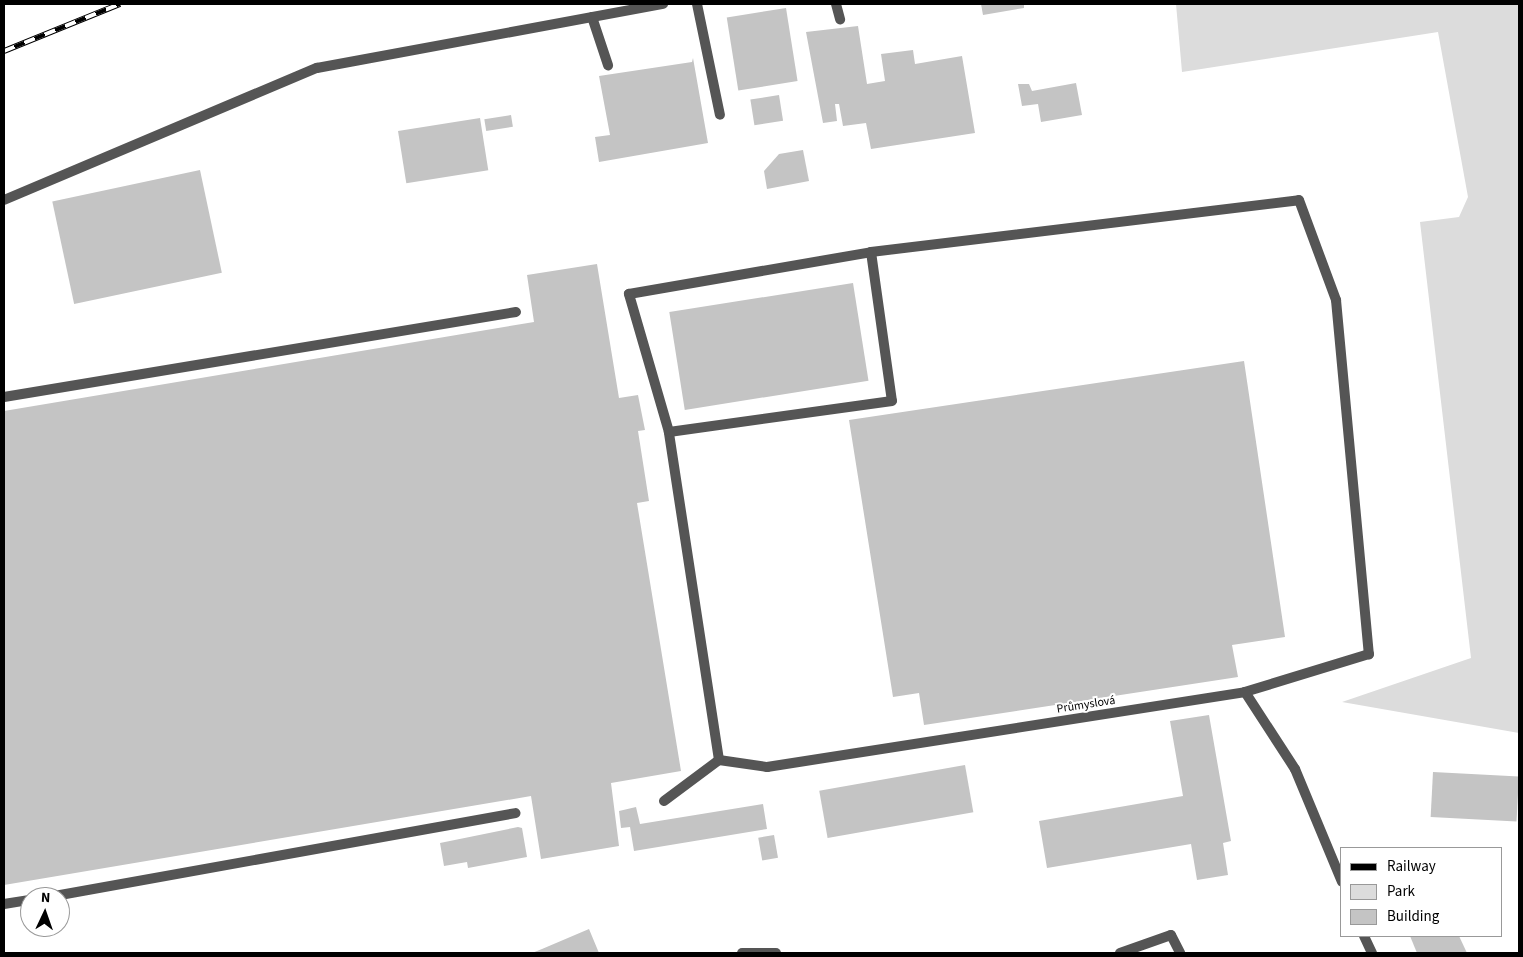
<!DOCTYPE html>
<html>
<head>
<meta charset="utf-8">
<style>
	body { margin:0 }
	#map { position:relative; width:1523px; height:957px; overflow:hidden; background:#fff; font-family:"Source Sans 3",sans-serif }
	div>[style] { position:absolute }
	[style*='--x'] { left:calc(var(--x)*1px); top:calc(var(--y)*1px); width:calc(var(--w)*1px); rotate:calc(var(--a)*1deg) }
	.green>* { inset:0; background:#dcdcdc }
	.building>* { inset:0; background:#c4c4c4; transform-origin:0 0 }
	.service>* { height:10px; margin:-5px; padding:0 5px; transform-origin:5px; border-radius:5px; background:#555 }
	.rail>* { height:5.5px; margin-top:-2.75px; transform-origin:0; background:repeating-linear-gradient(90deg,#fff 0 11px,#000 0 22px); box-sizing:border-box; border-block:1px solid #000 }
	span { translate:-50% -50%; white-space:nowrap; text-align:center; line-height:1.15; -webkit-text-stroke:4px #fff; paint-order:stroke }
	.street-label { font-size:12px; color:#000 }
	.frame { position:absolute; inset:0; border:5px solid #000; pointer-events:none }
	.legend { position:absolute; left:1340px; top:847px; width:162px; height:90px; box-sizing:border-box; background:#fff; border:1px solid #999; margin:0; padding:6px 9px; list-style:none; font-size:15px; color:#000 }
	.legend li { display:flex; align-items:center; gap:10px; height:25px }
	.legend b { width:25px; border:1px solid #999 }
	.north { position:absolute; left:20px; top:887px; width:50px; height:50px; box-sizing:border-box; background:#fff; border:1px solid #999; border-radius:50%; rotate:3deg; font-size:14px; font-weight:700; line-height:20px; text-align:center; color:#000 }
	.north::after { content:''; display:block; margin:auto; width:18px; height:22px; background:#000; clip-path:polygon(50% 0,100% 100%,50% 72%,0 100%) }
</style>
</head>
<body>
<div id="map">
	<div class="green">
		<i style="clip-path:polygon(1176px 4px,1519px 4px,1519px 733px,1342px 702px,1471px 658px,1420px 222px,1459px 217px,1468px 197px,1438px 32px,1182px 72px)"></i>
	</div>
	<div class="building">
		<i style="clip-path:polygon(981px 4px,1024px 4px,1024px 8px,983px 15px)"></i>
		<i style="left:786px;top:8px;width:74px;height:60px;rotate:81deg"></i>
		<i style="clip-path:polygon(858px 26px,867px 84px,885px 81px,881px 54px,913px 50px,915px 64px,962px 56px,975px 133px,871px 149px,866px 123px,843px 126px,839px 104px,835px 104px,837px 121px,823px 123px,806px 32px)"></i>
		<i style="clip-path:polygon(693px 58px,708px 143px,599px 162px,595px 137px,610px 135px,599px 76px,692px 62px)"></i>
		<i style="clip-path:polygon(1076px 83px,1082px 115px,1041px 122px,1038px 104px,1022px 106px,1018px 84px,1029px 84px,1032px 91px)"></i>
		<i style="left:779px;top:95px;width:26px;height:29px;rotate:81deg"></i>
		<i style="left:511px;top:115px;width:12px;height:27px;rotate:81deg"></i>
		<i style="left:480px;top:118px;width:53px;height:83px;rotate:81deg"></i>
		<i style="clip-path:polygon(803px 150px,809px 181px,767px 189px,764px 171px,779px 154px)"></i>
		<i style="left:200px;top:170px;width:105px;height:151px;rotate:78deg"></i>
		<i style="clip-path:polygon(597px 264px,619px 398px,638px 395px,645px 430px,638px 431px,649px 501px,637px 503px,681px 771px,611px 783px,619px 846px,541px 859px,531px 796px,4px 885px,4px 411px,534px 322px,527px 275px)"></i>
		<i style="left:853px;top:283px;width:99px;height:186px;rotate:81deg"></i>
		<i style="clip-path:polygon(1244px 361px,1285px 637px,1232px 645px,1238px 677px,924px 725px,919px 693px,893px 697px,849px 420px)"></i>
		<i style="clip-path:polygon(1209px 715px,1231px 841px,1223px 843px,1228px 875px,1197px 880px,1191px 844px,1047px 868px,1039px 821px,1183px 796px,1170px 721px)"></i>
		<i style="left:965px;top:765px;width:48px;height:148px;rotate:80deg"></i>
		<i style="left:1433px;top:772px;width:86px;height:45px;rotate:3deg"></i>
		<i style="clip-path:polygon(763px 804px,767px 829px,634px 851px,630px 827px,621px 828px,619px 811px,636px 807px,640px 824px)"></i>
		<i style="clip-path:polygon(518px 827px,522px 828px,527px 857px,468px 868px,467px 862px,444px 866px,440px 843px)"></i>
		<i style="left:774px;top:835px;width:23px;height:16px;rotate:80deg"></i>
		<i style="clip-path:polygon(589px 929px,599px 953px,532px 953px,542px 949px)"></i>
		<i style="clip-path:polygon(1410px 936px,1459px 936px,1467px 953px,1417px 953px)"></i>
	</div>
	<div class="service">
		<i style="--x:697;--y:4;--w:113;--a:78.3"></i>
		<i style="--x:836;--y:4;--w:16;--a:75"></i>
		<i style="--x:592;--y:17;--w:51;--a:71.6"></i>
		<i style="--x:4;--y:200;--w:340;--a:-22.9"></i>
		<i style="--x:317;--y:68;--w:352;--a:-10.5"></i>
		<i style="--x:871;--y:252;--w:431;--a:-6.9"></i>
		<i style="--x:1299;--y:200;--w:107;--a:69.7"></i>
		<i style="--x:1336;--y:300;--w:356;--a:84.7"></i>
		<i style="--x:1369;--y:654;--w:130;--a:163"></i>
		<i style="--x:4;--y:397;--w:519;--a:-9.43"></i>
		<i style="--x:719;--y:760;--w:49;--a:8.3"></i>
		<i style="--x:767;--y:767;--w:484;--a:-8.9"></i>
		<i style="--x:1245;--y:692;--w:92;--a:57"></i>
		<i style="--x:1295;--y:769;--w:122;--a:67.4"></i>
		<i style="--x:664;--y:801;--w:69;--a:-36.7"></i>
		<i style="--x:719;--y:760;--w:332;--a:-98.7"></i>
		<i style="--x:669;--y:432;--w:144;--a:-106.2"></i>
		<i style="--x:629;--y:294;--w:246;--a:-9.8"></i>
		<i style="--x:871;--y:252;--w:150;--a:82"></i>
		<i style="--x:892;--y:401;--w:225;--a:172.1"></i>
		<i style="--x:49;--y:897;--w:474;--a:-10.2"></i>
		<i style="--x:4;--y:904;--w:26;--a:-9"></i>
		<i style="--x:1364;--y:936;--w:19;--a:65"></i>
		<i style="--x:742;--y:953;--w:34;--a:0"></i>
		<i style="--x:1120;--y:953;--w:54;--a:-19.4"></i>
		<i style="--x:1171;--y:935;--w:20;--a:63"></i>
	</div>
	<div class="rail">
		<i style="--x:4;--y:51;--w:125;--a:-22.1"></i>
	</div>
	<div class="street-label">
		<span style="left:1086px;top:705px;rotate:-9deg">Průmyslová</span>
	</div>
	<div class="frame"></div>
	<ul class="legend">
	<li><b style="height:6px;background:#000"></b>Railway</li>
	<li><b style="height:14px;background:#dcdcdc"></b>Park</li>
	<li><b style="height:14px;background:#c4c4c4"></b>Building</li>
	</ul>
	<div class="north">N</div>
</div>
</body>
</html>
